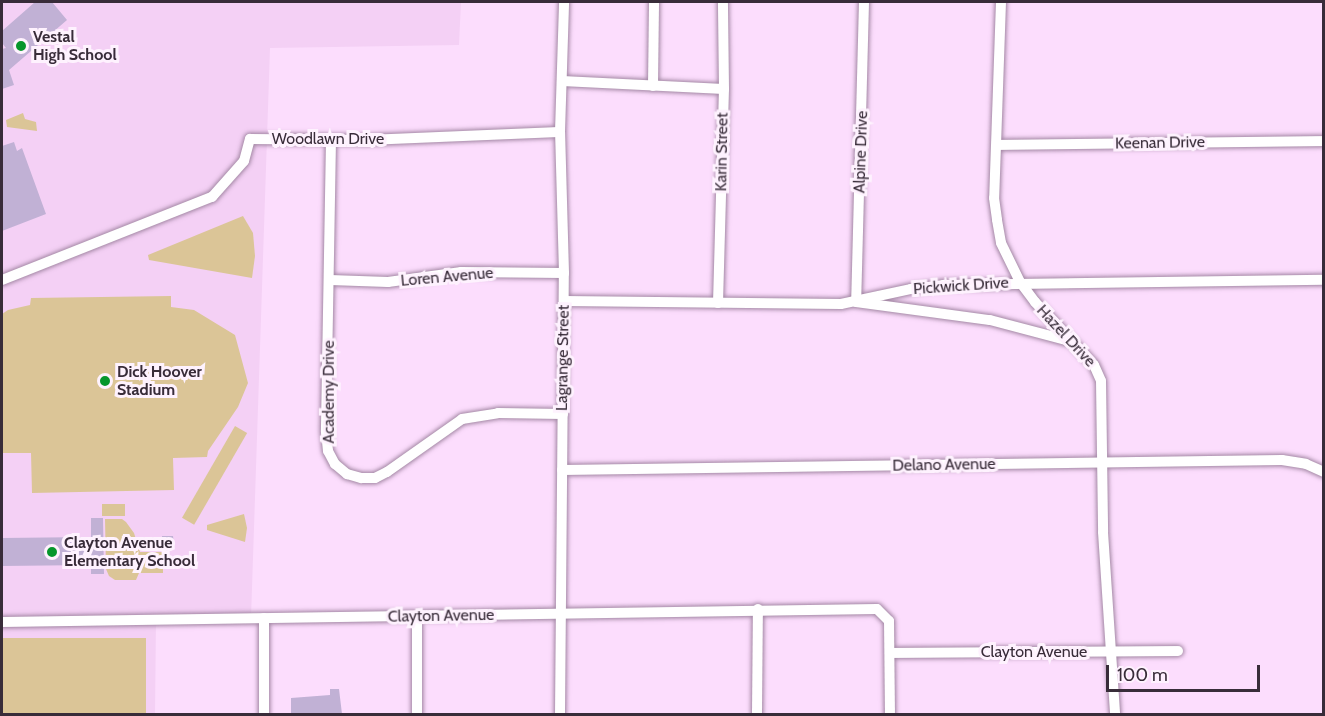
<!DOCTYPE html>
<html>
<head>
<meta charset="utf-8">
<style>
	body { margin:0 }
	#map { position:relative; width:1325px; height:716px; overflow:hidden; background:#fcddfd; font-family:Cabin,sans-serif }
	div>[style] { position:absolute }
	[style*='--x'] { left:calc(var(--x)*1px); top:calc(var(--y)*1px); width:calc(var(--w)*1px); rotate:calc(var(--a)*1deg) }
	.built>* { inset:0; background:#f4d0f5 }
	.green>* { inset:0; background:#dbc597; transform-origin:0 0 }
	.building>* { inset:0; background:#c1b1d5 }
	.roads { filter:drop-shadow(0 0 2px #a488a5) drop-shadow(0 0 2px #a488a5) }
	.minor>* { height:10px; margin:-5px; padding:0 5px; transform-origin:5px; border-radius:5px; background:#fff }
	.dots>* { width:16px; height:16px; translate:-50% -50%; box-sizing:border-box; border:3px solid #fef2fe; border-radius:50% }
	span { translate:-50% -50%; white-space:nowrap; text-align:center; line-height:1.15; -webkit-text-stroke:6px #fef2fe; paint-order:stroke }
	.poi-label { font-size:16px; color:#382c39; font-weight:700 }
	.left { translate:0 -50%; text-align:left }
	.street-label { font-size:16px; color:#382c39 }
	.frame { position:absolute; inset:0; border:3px solid #382c39; pointer-events:none }
	.scale { position:absolute; left:1106px; top:665px; width:154px; height:27px; box-sizing:border-box; border:3px solid #382c39; border-top:0; padding-left:8px; font-size:18px; line-height:21px; white-space:nowrap; color:#382c39; -webkit-text-stroke:4px #fef2fe; paint-order:stroke }
</style>
</head>
<body>
<div id="map">
	<div class="built">
		<i style="clip-path:polygon(2px 2px,461px 2px,459px 45px,270px 48px,251px 618px,156px 620px,155px 714px,2px 714px)"></i>
	</div>
	<div class="green">
		<i style="clip-path:polygon(23px 113px,25px 119px,36px 122px,37px 131px,7px 127px,6px 120px)"></i>
		<i style="clip-path:polygon(243px 216px,253px 233px,255px 256px,252px 278px,149px 260px,148px 255px)"></i>
		<i style="clip-path:polygon(171px 296px,171px 307px,194px 310px,235px 335px,248px 383px,238px 407px,208px 451px,207px 457px,173px 458px,174px 490px,32px 493px,31px 453px,2px 453px,2px 314px,8px 310px,30px 305px,31px 298px)"></i>
		<i style="left:235px;top:426px;width:14px;height:106px;rotate:30deg"></i>
		<i style="left:102px;top:504px;width:23px;height:12px"></i>
		<i style="clip-path:polygon(244px 514px,247px 528px,245px 542px,207px 530px,207px 525px)"></i>
		<i style="clip-path:polygon(105px 519px,122px 519px,126px 522px,134px 533px,140px 552px,163px 552px,163px 573px,139px 573px,136px 580px,115px 580px,109px 576px,106px 569px)"></i>
		<i style="left:146px;top:638px;width:76px;height:144px;rotate:90deg"></i>
	</div>
	<div class="building">
		<i style="clip-path:polygon(35px 2px,52px 2px,67px 20px,9px 70px,14px 85px,2px 89px,2px 49px,6px 48px,2px 43px,2px 31px)"></i>
		<i style="clip-path:polygon(14px 142px,17px 151px,22px 148px,46px 214px,2px 231px,2px 146px)"></i>
		<i style="clip-path:polygon(91px 518px,103px 518px,104px 574px,91px 574px,91px 565px,2px 566px,2px 538px,91px 537px)"></i>
		<i style="clip-path:polygon(162px 536px,173px 536px,174px 544px,162px 545px)"></i>
		<i style="clip-path:polygon(330px 689px,339px 689px,342px 714px,291px 713px,291px 698px,330px 695px)"></i>
	</div>
	<div class="roads">
		<div class="minor">
			<i style="--x:864;--y:2;--w:300;--a:91.5"></i>
			<i style="--x:856;--y:302;--w:135;--a:7.7"></i>
			<i style="--x:990;--y:320;--w:83;--a:14.7"></i>
			<i style="--x:1001;--y:2;--w:196;--a:92"></i>
			<i style="--x:994;--y:198;--w:22;--a:82"></i>
			<i style="--x:997;--y:220;--w:23;--a:80"></i>
			<i style="--x:1001;--y:243;--w:43;--a:64"></i>
			<i style="--x:1020;--y:282;--w:25;--a:53"></i>
			<i style="--x:1035;--y:302;--w:86;--a:46.9"></i>
			<i style="--x:1094;--y:365;--w:17;--a:66"></i>
			<i style="--x:1101;--y:381;--w:151;--a:89.2"></i>
			<i style="--x:1103;--y:532;--w:182;--a:86.2"></i>
			<i style="--x:562;--y:81;--w:162;--a:2.8"></i>
			<i style="--x:653;--y:86;--w:84;--a:-89.3"></i>
			<i style="--x:331;--y:140;--w:292;--a:91"></i>
			<i style="--x:326;--y:432;--w:19;--a:84"></i>
			<i style="--x:328;--y:451;--w:15;--a:62"></i>
			<i style="--x:335;--y:464;--w:16;--a:40"></i>
			<i style="--x:347;--y:474;--w:15;--a:16"></i>
			<i style="--x:361;--y:478;--w:14;--a:0"></i>
			<i style="--x:375;--y:478;--w:13;--a:-27"></i>
			<i style="--x:387;--y:472;--w:92;--a:-35.2"></i>
			<i style="--x:462;--y:419;--w:36;--a:-9"></i>
			<i style="--x:498;--y:413;--w:65;--a:0.9"></i>
			<i style="--x:997;--y:145;--w:327;--a:-0.7"></i>
			<i style="--x:2;--y:280;--w:226;--a:-21.6"></i>
			<i style="--x:212;--y:197;--w:48;--a:-48.4"></i>
			<i style="--x:244;--y:161;--w:23;--a:-75"></i>
			<i style="--x:250;--y:139;--w:116;--a:0.5"></i>
			<i style="--x:366;--y:140;--w:194;--a:-2.4"></i>
			<i style="--x:330;--y:280;--w:58;--a:2"></i>
			<i style="--x:388;--y:282;--w:74;--a:-7.8"></i>
			<i style="--x:461;--y:272;--w:103;--a:0.6"></i>
			<i style="--x:564;--y:301;--w:277;--a:0.6"></i>
			<i style="--x:841;--y:304;--w:72;--a:-12.1"></i>
			<i style="--x:911;--y:289;--w:32;--a:-7"></i>
			<i style="--x:943;--y:285;--w:381;--a:-0.8"></i>
			<i style="--x:718;--y:303;--w:214;--a:-88.4"></i>
			<i style="--x:724;--y:89;--w:87;--a:-90.7"></i>
			<i style="--x:562;--y:470;--w:720;--a:-0.8"></i>
			<i style="--x:1282;--y:460;--w:24;--a:9"></i>
			<i style="--x:1306;--y:464;--w:20;--a:24"></i>
			<i style="--x:417;--y:617;--w:97;--a:90"></i>
			<i style="--x:264;--y:618;--w:96;--a:90"></i>
			<i style="--x:2;--y:622;--w:875;--a:-0.85"></i>
			<i style="--x:877;--y:609;--w:17;--a:45"></i>
			<i style="--x:889;--y:621;--w:93;--a:89.4"></i>
			<i style="--x:890;--y:653;--w:288;--a:-0.4"></i>
			<i style="--x:560;--y:714;--w:441;--a:-89.5"></i>
			<i style="--x:564;--y:273;--w:141;--a:-91.6"></i>
			<i style="--x:560;--y:132;--w:130;--a:-88.2"></i>
			<i style="--x:757;--y:714;--w:105;--a:-89.5"></i>
		</div>
	</div>
	<div class="dots">
		<i style="left:21px;top:46px;background:#06962c"></i>
		<i style="left:105px;top:381px;background:#06962c"></i>
		<i style="left:52px;top:552px;background:#06962c"></i>
	</div>
	<div class="poi-label">
		<span class="left" style="left:33px;top:46px">Vestal<br>High School</span>
		<span class="left" style="left:117px;top:381px">Dick Hoover<br>Stadium</span>
		<span class="left" style="left:64px;top:552px">Clayton Avenue<br>Elementary School</span>
	</div>
	<div class="street-label">
		<span style="left:328px;top:139px">Woodlawn Drive</span>
		<span style="left:1160px;top:143px;rotate:-1deg">Keenan Drive</span>
		<span style="left:722px;top:152px;rotate:-89deg">Karin Street</span>
		<span style="left:861px;top:152px;rotate:-88deg">Alpine Drive</span>
		<span style="left:447px;top:277px;rotate:-5deg">Loren Avenue</span>
		<span style="left:961px;top:286px;rotate:-4deg">Pickwick Drive</span>
		<span style="left:1066px;top:336px;rotate:47deg">Hazel Drive</span>
		<span style="left:563px;top:358px;rotate:-89deg">Lagrange Street</span>
		<span style="left:329px;top:392px;rotate:-90deg">Academy Drive</span>
		<span style="left:944px;top:465px;rotate:-1deg">Delano Avenue</span>
		<span style="left:441px;top:616px;rotate:-1deg">Clayton Avenue</span>
		<span style="left:1034px;top:652px">Clayton Avenue</span>
	</div>
	<div class="frame"></div>
	<div class="scale">100 m</div>
</div>
</body>
</html>
